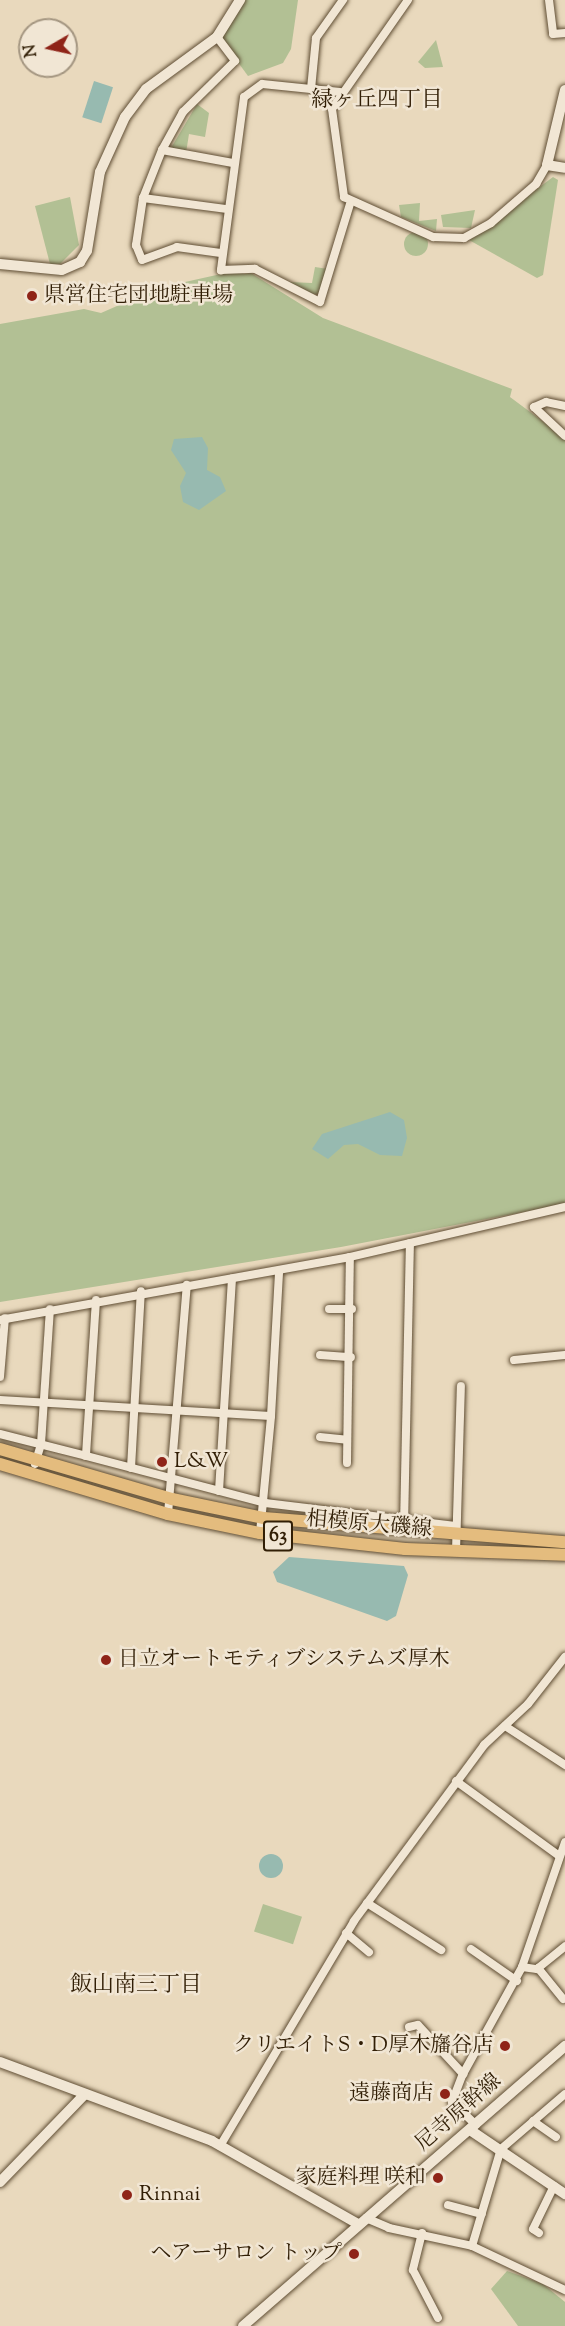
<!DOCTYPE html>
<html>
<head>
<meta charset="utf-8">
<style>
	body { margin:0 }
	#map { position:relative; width:565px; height:2326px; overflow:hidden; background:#e9d9bd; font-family:"Sorts Mill Goudy","Noto Serif JP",serif }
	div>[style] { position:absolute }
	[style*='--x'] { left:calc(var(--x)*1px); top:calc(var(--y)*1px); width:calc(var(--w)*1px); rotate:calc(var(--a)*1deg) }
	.green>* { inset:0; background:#b2c094; transform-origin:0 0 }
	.round { border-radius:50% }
	.water>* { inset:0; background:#97bab0; transform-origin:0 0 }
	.roads { filter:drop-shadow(0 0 2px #5f4d33) drop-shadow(0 0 2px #5f4d33) }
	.street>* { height:8px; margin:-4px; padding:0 4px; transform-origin:4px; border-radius:4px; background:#f1e6d4 }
	.secondary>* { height:10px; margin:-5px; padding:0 5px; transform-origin:5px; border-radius:5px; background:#f1e6d4 }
	.primary>* { height:12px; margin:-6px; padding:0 6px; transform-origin:6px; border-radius:6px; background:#e4bc7e }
	.dots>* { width:16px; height:16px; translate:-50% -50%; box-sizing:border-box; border:3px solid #f1e6d4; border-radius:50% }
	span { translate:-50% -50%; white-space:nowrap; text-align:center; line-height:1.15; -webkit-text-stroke:5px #f1e6d4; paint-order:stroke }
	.shield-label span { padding:2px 4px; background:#f1e6d4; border:2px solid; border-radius:4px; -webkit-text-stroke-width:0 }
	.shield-label { font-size:20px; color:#311e05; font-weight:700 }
	.poi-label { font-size:21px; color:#311e05 }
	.left { translate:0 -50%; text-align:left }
	.right { translate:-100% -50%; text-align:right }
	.street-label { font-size:21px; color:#311e05 }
	.neighbourhood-label { font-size:22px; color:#311e05 }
	.north { position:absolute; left:18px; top:18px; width:60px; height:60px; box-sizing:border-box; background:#f1e6d4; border:2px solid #a49681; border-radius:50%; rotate:261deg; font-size:16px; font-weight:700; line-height:24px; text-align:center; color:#311e05 }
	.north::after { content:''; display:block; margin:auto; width:21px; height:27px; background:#8f2418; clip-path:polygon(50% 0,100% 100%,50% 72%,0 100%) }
</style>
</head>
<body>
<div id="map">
	<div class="green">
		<i style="clip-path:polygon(244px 0,298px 0,291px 49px,283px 63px,248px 76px,221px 39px)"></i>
		<i style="clip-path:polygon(436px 40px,443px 67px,425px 68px,418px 62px)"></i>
		<i style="clip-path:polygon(197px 104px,209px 113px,205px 137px,189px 134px,186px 153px,171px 148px)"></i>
		<i style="clip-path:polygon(553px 177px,558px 180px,543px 275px,537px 278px,469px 240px)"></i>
		<i style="clip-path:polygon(70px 197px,79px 245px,60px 264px,50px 264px,35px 206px)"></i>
		<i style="clip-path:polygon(420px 203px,419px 221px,437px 219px,436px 231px,401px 217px,399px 205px)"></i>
		<i style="clip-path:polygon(475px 210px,471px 228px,443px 227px,441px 215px)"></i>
		<i class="round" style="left:404px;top:232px;width:24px;height:24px"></i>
		<i style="clip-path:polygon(315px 267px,328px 269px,318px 294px,306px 294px,289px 282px,312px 283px)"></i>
		<i style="clip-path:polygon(248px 268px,243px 274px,251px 273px,323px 318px,512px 389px,510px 397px,565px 438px,565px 1204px,341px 1247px,0 1302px,0 324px,84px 309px,101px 313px,158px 288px)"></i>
		<i style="left:263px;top:1904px;width:41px;height:29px;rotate:18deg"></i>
		<i style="clip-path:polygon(507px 2271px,543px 2284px,565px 2302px,565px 2326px,518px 2326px,491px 2289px)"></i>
	</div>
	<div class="water">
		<i style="left:94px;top:81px;width:20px;height:38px;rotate:18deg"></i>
		<i style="clip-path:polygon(202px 437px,208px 448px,207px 470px,220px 477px,226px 491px,199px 510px,183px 502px,180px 486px,186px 473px,171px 450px,174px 439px)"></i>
		<i style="clip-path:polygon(390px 1112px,404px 1120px,407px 1138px,402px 1156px,380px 1155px,358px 1144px,344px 1145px,328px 1159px,312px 1149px,322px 1134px)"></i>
		<i style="clip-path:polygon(289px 1557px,404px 1566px,408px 1575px,396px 1616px,387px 1621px,277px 1582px,273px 1572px)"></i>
		<i class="round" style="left:259px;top:1854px;width:24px;height:24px"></i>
	</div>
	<div class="roads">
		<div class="street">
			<i style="--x:408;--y:0;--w:133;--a:124.9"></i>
			<i style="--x:332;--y:109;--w:89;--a:82.2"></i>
			<i style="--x:344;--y:197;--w:98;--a:24.2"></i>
			<i style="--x:433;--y:237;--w:31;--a:2"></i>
			<i style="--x:464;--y:238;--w:31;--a:-29"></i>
			<i style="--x:491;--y:223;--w:60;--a:-40.9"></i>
			<i style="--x:536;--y:184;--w:22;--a:-60"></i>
			<i style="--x:549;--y:0;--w:34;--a:83"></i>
			<i style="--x:553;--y:34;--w:12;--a:-5"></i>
			<i style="--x:217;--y:37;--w:30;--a:53"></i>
			<i style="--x:235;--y:61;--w:73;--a:135.6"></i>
			<i style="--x:183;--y:112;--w:43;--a:118.9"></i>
			<i style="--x:162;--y:150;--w:52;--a:111.6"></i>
			<i style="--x:143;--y:198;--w:48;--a:98.5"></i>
			<i style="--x:136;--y:245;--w:16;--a:68"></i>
			<i style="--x:142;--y:260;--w:37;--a:-20"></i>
			<i style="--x:177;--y:247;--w:44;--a:7.8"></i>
			<i style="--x:311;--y:89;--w:51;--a:-84.4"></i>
			<i style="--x:316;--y:38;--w:47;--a:-54.6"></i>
			<i style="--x:340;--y:92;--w:78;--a:-174.1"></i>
			<i style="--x:262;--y:84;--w:22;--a:144"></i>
			<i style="--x:244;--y:97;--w:175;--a:97.6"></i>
			<i style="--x:221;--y:270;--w:34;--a:-2"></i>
			<i style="--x:255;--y:269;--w:73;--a:26.9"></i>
			<i style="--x:320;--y:302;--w:102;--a:-73"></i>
			<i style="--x:162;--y:150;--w:72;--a:10.4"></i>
			<i style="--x:143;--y:198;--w:85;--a:7.5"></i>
			<i style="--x:565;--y:406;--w:19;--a:-168"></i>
			<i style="--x:546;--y:402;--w:13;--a:157"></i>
			<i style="--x:534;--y:407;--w:42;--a:43.1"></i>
			<i style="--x:96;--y:1300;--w:156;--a:93.7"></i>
			<i style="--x:86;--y:1456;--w:185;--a:14.7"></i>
			<i style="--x:265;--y:1503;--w:192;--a:6.9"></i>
			<i style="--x:329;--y:1309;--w:23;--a:0"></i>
			<i style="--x:0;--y:1320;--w:356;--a:-10.2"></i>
			<i style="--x:350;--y:1257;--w:221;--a:-13.1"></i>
			<i style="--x:320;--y:1355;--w:31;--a:4"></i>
			<i style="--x:514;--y:1360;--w:51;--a:-5.6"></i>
			<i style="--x:0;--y:1377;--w:59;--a:-85.2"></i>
			<i style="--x:0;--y:1400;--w:271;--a:3.4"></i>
			<i style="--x:271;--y:1416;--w:145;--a:-86.8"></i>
			<i style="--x:0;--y:1434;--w:89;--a:14.3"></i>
			<i style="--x:320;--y:1437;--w:27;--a:6"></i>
			<i style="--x:347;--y:1463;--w:206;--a:-89.2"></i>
			<i style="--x:35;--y:1464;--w:21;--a:-73"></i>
			<i style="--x:41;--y:1444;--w:135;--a:-86.2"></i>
			<i style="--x:131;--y:1468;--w:177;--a:-86.8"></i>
			<i style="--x:219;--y:1491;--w:213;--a:-86.5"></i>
			<i style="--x:168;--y:1514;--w:230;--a:-85.3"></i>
			<i style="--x:404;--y:1526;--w:283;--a:-88.8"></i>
			<i style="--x:260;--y:1533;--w:118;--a:-84.6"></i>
			<i style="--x:456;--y:1551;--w:165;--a:-88.3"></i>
			<i style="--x:505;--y:1726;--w:72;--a:33"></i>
			<i style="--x:456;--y:1781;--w:126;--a:36"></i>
			<i style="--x:367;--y:1903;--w:88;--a:32.4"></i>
			<i style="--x:346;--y:1933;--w:30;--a:40"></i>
			<i style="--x:471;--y:1949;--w:56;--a:34.8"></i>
			<i style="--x:522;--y:1967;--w:132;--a:-71"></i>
			<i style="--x:538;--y:1968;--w:40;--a:51"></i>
			<i style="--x:409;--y:2027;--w:9;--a:-13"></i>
			<i style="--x:418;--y:2025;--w:67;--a:47.4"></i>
			<i style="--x:533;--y:2121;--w:28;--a:35"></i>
			<i style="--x:476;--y:2125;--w:33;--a:-136"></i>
			<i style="--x:452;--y:2102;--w:30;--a:-69"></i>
			<i style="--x:463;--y:2074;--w:122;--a:-61.1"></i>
			<i style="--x:522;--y:1967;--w:15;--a:8"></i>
			<i style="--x:537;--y:1969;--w:36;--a:-39"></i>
			<i style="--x:220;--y:2146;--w:262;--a:-59.2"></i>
			<i style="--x:354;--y:1921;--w:219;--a:-53.5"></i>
			<i style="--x:484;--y:1745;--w:60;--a:-43"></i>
			<i style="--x:528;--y:1704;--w:60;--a:-51.8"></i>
			<i style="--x:448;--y:2205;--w:35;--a:15"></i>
			<i style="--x:366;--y:2218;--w:25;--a:23"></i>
			<i style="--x:389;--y:2228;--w:85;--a:12.2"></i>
			<i style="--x:472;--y:2246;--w:103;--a:25.3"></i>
			<i style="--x:422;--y:2233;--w:38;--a:104"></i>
			<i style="--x:413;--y:2270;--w:54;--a:62.5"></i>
			<i style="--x:539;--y:2233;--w:7;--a:-146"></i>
			<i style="--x:533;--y:2229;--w:48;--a:-64"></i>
			<i style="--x:472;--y:2246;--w:101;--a:-73.4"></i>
			<i style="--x:501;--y:2149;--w:84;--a:-40.7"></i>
		</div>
		<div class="secondary">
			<i style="--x:565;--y:90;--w:77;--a:103.5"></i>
			<i style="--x:547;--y:165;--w:18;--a:9"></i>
			<i style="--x:0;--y:264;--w:62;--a:5.5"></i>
			<i style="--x:62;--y:270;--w:20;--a:-24"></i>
			<i style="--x:80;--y:262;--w:13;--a:-58"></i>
			<i style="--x:87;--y:251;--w:80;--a:-80.7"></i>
			<i style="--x:100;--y:172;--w:60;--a:-65.6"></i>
			<i style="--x:125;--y:117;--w:35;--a:-53"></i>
			<i style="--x:146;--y:89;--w:88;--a:-36.2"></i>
			<i style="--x:217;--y:37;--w:44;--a:-58.1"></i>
			<i style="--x:0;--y:2062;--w:226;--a:20.4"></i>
			<i style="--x:212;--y:2141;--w:168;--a:29.6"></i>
			<i style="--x:470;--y:2130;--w:115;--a:34"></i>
			<i style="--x:0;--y:2182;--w:121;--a:-46"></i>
			<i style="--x:243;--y:2326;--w:427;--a:-41"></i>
		</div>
		<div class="primary">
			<i style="--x:0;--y:1449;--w:179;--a:16.2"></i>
			<i style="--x:172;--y:1499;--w:94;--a:11.7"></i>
			<i style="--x:264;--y:1518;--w:302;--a:4.6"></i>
			<i style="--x:0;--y:1464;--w:175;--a:16.6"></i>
			<i style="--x:168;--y:1514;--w:94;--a:11.7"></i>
			<i style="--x:260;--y:1533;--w:146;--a:6.3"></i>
			<i style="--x:405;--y:1549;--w:160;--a:2.1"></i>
		</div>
	</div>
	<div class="dots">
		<i style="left:32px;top:296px;background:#8f2418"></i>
		<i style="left:162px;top:1462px;background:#8f2418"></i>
		<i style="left:106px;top:1660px;background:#8f2418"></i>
		<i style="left:505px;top:2046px;background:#8f2418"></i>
		<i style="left:445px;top:2094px;background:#8f2418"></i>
		<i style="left:438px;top:2178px;background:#8f2418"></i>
		<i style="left:127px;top:2195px;background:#8f2418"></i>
		<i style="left:354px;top:2254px;background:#8f2418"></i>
	</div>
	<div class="shield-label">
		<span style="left:278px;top:1536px">63</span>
	</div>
	<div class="poi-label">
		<span class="left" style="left:44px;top:296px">県営住宅団地駐車場</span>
		<span class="left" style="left:174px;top:1462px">L&amp;W</span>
		<span class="left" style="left:118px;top:1660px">日立オートモティブシステムズ厚木</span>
		<span class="right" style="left:493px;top:2046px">クリエイトS・D厚木旛谷店</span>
		<span class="right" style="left:433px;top:2094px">遠藤商店</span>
		<span class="right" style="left:426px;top:2178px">家庭料理 咲和</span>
		<span class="left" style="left:139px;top:2195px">Rinnai</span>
		<span class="right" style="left:342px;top:2254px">ヘアーサロン トップ</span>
	</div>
	<div class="street-label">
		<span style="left:369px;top:1525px;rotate:5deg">相模原大磯線</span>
		<span style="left:459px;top:2113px;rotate:-41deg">尼寺原幹線</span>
	</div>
	<div class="neighbourhood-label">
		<span style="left:377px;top:102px">緑ヶ丘四丁目</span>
		<span style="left:136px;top:1987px">飯山南三丁目</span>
	</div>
	<div class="north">N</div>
</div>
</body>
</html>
